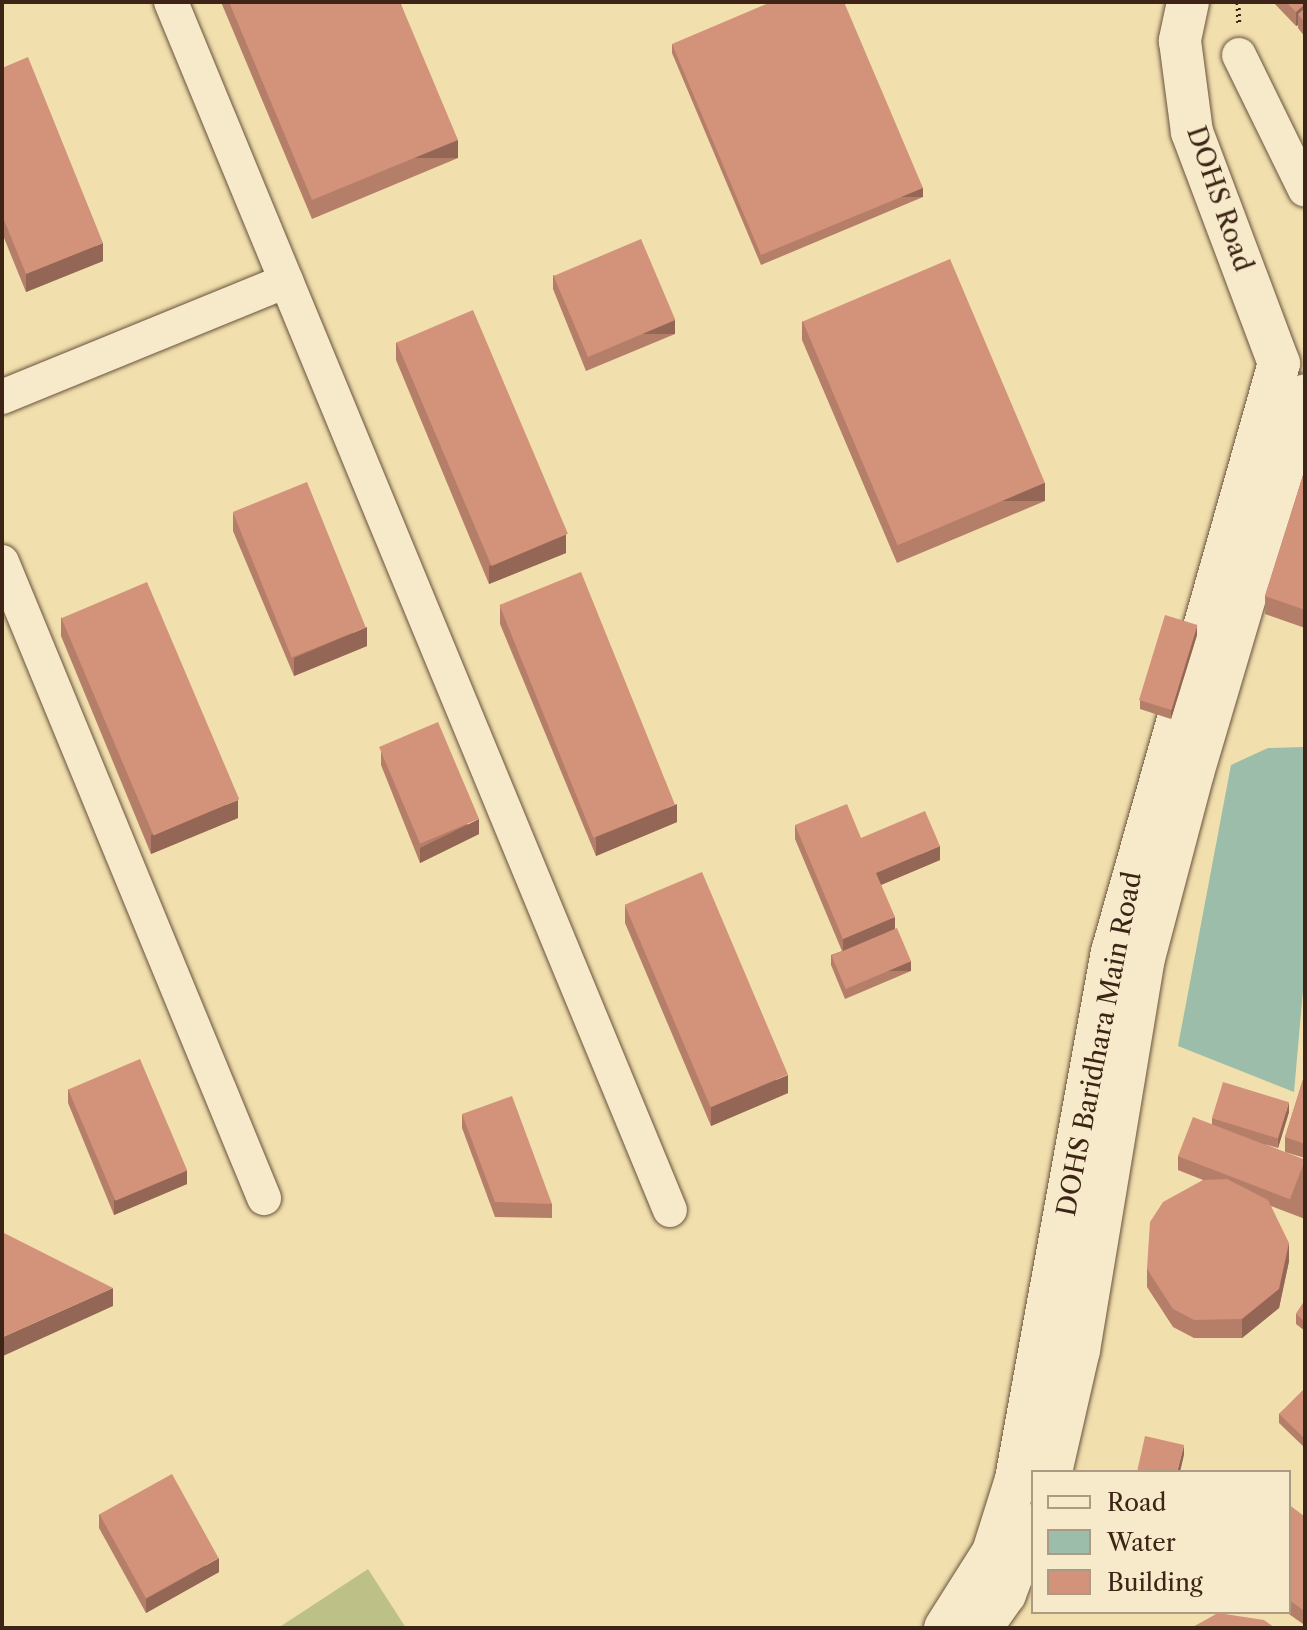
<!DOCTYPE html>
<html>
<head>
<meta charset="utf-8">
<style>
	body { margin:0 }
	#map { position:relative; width:1307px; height:1630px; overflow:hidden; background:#f1dfae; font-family:"Libre Caslon Text",serif }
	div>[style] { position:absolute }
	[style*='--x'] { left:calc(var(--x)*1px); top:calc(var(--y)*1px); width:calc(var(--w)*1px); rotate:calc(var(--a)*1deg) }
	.green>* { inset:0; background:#bec187 }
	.water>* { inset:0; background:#9bbda9 }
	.path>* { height:5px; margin-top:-2.5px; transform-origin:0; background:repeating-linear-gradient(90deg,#3d2416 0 2px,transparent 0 6px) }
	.roads { filter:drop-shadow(0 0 2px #6a533c) drop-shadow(0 0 2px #6a533c) }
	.minor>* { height:34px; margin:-17px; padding:0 17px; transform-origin:17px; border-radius:17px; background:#f6eaca }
	.tertiary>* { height:42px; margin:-21px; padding:0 21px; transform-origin:21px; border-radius:21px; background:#f6eaca }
	.wall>* { inset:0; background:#b57e69 }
	.shaded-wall>* { inset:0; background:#946655; transform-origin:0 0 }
	.building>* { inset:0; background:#d3927a; transform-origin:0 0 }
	span { translate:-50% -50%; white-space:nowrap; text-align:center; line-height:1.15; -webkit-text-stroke:6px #f6eaca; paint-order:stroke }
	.street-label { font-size:26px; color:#3d2416 }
	.frame { position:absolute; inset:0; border:4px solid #3d2416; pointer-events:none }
	.legend { position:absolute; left:1031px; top:1470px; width:260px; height:144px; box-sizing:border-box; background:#f6eaca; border:2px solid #ac9b82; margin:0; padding:10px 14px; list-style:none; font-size:24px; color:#3d2416 }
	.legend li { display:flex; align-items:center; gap:16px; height:40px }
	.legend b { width:40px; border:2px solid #ac9b82 }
</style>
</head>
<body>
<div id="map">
	<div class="green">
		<i style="clip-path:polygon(368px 1569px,406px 1628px,278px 1628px)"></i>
	</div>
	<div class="water">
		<i style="clip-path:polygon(1305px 747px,1305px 968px,1294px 1092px,1178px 1046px,1231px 765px,1268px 748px)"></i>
	</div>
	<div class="path">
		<i style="--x:1238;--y:2;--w:23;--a:88"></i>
	</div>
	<div class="roads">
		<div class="minor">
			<i style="--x:171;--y:2;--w:1307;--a:67.56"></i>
			<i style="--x:1239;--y:55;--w:150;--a:63.9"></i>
			<i style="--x:2;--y:397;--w:307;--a:-22.2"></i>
			<i style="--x:2;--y:562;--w:688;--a:67.61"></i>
		</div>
		<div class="tertiary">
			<i style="--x:1188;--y:2;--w:40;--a:102"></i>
			<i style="--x:1180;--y:41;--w:92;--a:82.5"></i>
			<i style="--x:1192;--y:132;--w:247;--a:69.4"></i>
			<i style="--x:1051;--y:1472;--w:125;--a:-77.1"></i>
			<i style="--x:1079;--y:1350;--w:393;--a:-80.6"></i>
			<i style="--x:1143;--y:962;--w:196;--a:-75.2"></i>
			<i style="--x:1193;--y:773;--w:394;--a:-73.5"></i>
			<i style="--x:945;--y:1628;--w:90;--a:-57.7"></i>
			<i style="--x:993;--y:1552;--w:77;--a:-72.5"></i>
			<i style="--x:1016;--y:1479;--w:536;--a:-79.68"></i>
			<i style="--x:1112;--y:952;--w:612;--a:-74.17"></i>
			<i style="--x:981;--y:1628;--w:42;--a:-54.8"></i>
			<i style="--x:1005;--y:1594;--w:74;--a:-69.4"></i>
		</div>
	</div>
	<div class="wall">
		<i style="clip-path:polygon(221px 2px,400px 2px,458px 158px,312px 219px)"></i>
		<i style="clip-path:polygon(1273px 2px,1305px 2px,1305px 37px,1298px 28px,1298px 25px,1296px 26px)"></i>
		<i style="clip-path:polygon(672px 44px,923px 197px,761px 265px,672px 53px)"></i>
		<i style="clip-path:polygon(2px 68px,103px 261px,26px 292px,2px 233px)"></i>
		<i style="clip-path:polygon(553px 275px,675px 334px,586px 371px,553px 289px)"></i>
		<i style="clip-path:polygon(802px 321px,1045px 501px,897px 563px,802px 340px)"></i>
		<i style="clip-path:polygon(396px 342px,566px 553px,489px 584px,396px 360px)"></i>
		<i style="clip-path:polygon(1305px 469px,1305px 628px,1265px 614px,1265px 596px)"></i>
		<i style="clip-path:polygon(233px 513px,367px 646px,294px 676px,233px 531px)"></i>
		<i style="clip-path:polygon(500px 606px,677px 822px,596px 856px,500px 624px)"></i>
		<i style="clip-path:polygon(61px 617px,238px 818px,151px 854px,61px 636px)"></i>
		<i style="clip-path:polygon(1197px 635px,1171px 719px,1140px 709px,1140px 700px)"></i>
		<i style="clip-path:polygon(381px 751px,479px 834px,420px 863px,381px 765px)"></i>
		<i style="clip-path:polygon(795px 825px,861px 838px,940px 860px,881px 885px,895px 929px,911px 971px,845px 999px,831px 965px,831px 955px,842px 951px,795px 839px)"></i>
		<i style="clip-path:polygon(625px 905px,788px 1093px,711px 1126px,625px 923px)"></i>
		<i style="clip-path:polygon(1305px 1073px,1305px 1158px,1285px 1152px,1285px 1137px)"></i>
		<i style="clip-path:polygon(68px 1089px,187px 1184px,114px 1215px,68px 1103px)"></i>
		<i style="clip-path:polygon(1289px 1112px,1278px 1148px,1264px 1144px,1305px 1160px,1305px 1219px,1271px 1206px,1289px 1261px,1279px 1308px,1242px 1338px,1194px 1338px,1173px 1327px,1147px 1287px,1147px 1269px,1203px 1180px,1178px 1170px,1178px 1156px,1212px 1124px,1212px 1118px)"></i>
		<i style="clip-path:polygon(462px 1114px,552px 1204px,552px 1218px,495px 1217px,462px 1128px)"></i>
		<i style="clip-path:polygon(1305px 1300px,1305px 1331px,1296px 1324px,1296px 1314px)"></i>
		<i style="clip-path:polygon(1305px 1390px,1305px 1448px,1279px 1423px,1279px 1414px)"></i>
		<i style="clip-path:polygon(1289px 1505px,1305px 1517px,1303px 1624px,1286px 1612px,1289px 1612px)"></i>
		<i style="clip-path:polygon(99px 1514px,219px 1572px,146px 1613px,99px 1528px)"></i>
	</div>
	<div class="shaded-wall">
		<i style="clip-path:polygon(1305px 4px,1305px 18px,1298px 14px,1298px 25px,1296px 26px,1296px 12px)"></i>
		<i style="left:458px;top:140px;width:18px;height:158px;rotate:90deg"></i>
		<i style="left:923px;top:188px;width:9px;height:175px;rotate:90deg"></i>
		<i style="clip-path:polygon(103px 243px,103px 261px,26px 292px,26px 274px)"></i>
		<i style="left:675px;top:320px;width:14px;height:96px;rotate:90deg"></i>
		<i style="left:1045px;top:483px;width:18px;height:160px;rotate:90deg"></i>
		<i style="clip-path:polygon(566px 534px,566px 553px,489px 584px,489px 566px)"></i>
		<i style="clip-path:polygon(1197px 625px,1197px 635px,1171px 719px,1171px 709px)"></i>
		<i style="clip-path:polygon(367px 627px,367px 646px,294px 676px,294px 658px)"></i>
		<i style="clip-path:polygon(238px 800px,238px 818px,151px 854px,151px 835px)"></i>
		<i style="clip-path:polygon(677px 804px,677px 822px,596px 856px,596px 837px)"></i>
		<i style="clip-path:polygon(479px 819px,479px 834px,420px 863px,420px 848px)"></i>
		<i style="clip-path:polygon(940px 846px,940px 860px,876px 887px,876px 873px)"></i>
		<i style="clip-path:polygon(895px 917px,895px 931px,843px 953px,843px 939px)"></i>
		<i style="left:911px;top:961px;width:10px;height:72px;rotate:90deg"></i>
		<i style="clip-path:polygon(788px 1075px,788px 1093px,711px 1126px,711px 1107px)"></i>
		<i style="clip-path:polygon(1289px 1102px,1289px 1112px,1278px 1148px,1278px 1139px)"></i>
		<i style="clip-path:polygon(187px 1170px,187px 1184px,114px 1215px,114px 1200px)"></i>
		<i style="clip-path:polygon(1289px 1243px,1289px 1261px,1279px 1308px,1242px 1338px,1242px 1319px)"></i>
		<i style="clip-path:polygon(113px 1288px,113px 1306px,3px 1356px,3px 1337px)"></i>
		<i style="clip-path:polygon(1184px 1445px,1184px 1455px,1180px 1472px,1177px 1472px)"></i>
		<i style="clip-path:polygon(219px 1558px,219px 1572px,146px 1613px,146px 1599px)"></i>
		<i style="clip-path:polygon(1305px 1607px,1305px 1622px,1303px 1624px,1303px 1610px)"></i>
	</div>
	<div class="building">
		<i style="clip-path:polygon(229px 2px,400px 2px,458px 140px,312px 200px)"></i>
		<i style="clip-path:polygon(771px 2px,844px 2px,923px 188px,761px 255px,672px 44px)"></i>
		<i style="clip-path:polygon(1286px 2px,1305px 2px,1305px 4px,1296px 12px)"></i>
		<i style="clip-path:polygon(1305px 8px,1305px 23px,1298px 14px)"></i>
		<i style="clip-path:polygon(28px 57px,103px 243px,26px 274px,2px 215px,2px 68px)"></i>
		<i style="left:641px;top:239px;width:88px;height:95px;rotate:67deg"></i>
		<i style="left:950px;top:259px;width:243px;height:160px;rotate:67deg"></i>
		<i style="left:473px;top:310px;width:243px;height:83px;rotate:67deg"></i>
		<i style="clip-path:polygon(1305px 469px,1305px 610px,1265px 596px)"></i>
		<i style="left:307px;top:482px;width:157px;height:80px;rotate:68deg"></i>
		<i style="left:581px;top:572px;width:251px;height:88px;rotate:68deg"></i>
		<i style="left:147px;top:582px;width:236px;height:93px;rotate:67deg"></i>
		<i style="left:1165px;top:615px;width:34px;height:89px;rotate:17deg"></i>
		<i style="left:438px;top:722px;width:105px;height:64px;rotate:67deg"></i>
		<i style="clip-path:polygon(847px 804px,861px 838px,925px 811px,940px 846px,876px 873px,895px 917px,843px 939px,795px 825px)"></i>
		<i style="left:702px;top:872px;width:220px;height:84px;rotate:67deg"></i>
		<i style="left:897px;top:928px;width:36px;height:71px;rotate:67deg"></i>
		<i style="left:140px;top:1059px;width:121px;height:78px;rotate:67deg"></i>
		<i style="clip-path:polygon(1305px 1073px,1305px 1144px,1285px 1137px)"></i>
		<i style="left:1223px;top:1082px;width:69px;height:38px;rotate:17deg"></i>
		<i style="clip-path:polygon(512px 1096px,552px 1204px,495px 1202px,462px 1114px)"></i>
		<i style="left:1193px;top:1117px;width:120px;height:42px;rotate:21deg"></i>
		<i style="clip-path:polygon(1227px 1179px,1268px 1200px,1289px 1243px,1279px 1289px,1242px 1319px,1194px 1320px,1173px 1309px,1147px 1269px,1150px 1222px,1163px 1202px,1203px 1180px)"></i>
		<i style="clip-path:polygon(2px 1232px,113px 1288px,3px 1337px)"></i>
		<i style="clip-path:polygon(1305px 1300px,1305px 1322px,1296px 1314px)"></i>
		<i style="clip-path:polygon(1304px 1389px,1305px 1390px,1305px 1439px,1279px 1414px)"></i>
		<i style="clip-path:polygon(1145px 1436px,1184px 1445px,1177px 1472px,1137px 1472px)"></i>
		<i style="left:172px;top:1474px;width:96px;height:83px;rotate:61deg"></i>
		<i style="clip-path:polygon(1289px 1505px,1305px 1517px,1305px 1607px,1303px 1610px,1289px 1600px)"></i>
		<i style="clip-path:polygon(1218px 1613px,1264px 1620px,1275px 1628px,1191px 1628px)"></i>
	</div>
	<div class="street-label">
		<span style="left:1219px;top:199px;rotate:71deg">DOHS Road</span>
		<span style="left:1100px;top:1044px;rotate:-79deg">DOHS Baridhara Main Road</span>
	</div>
	<div class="frame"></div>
	<ul class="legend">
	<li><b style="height:10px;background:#f6eaca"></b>Road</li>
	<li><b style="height:22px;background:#9bbda9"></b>Water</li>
	<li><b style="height:22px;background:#d3927a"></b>Building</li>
	</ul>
</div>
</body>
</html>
